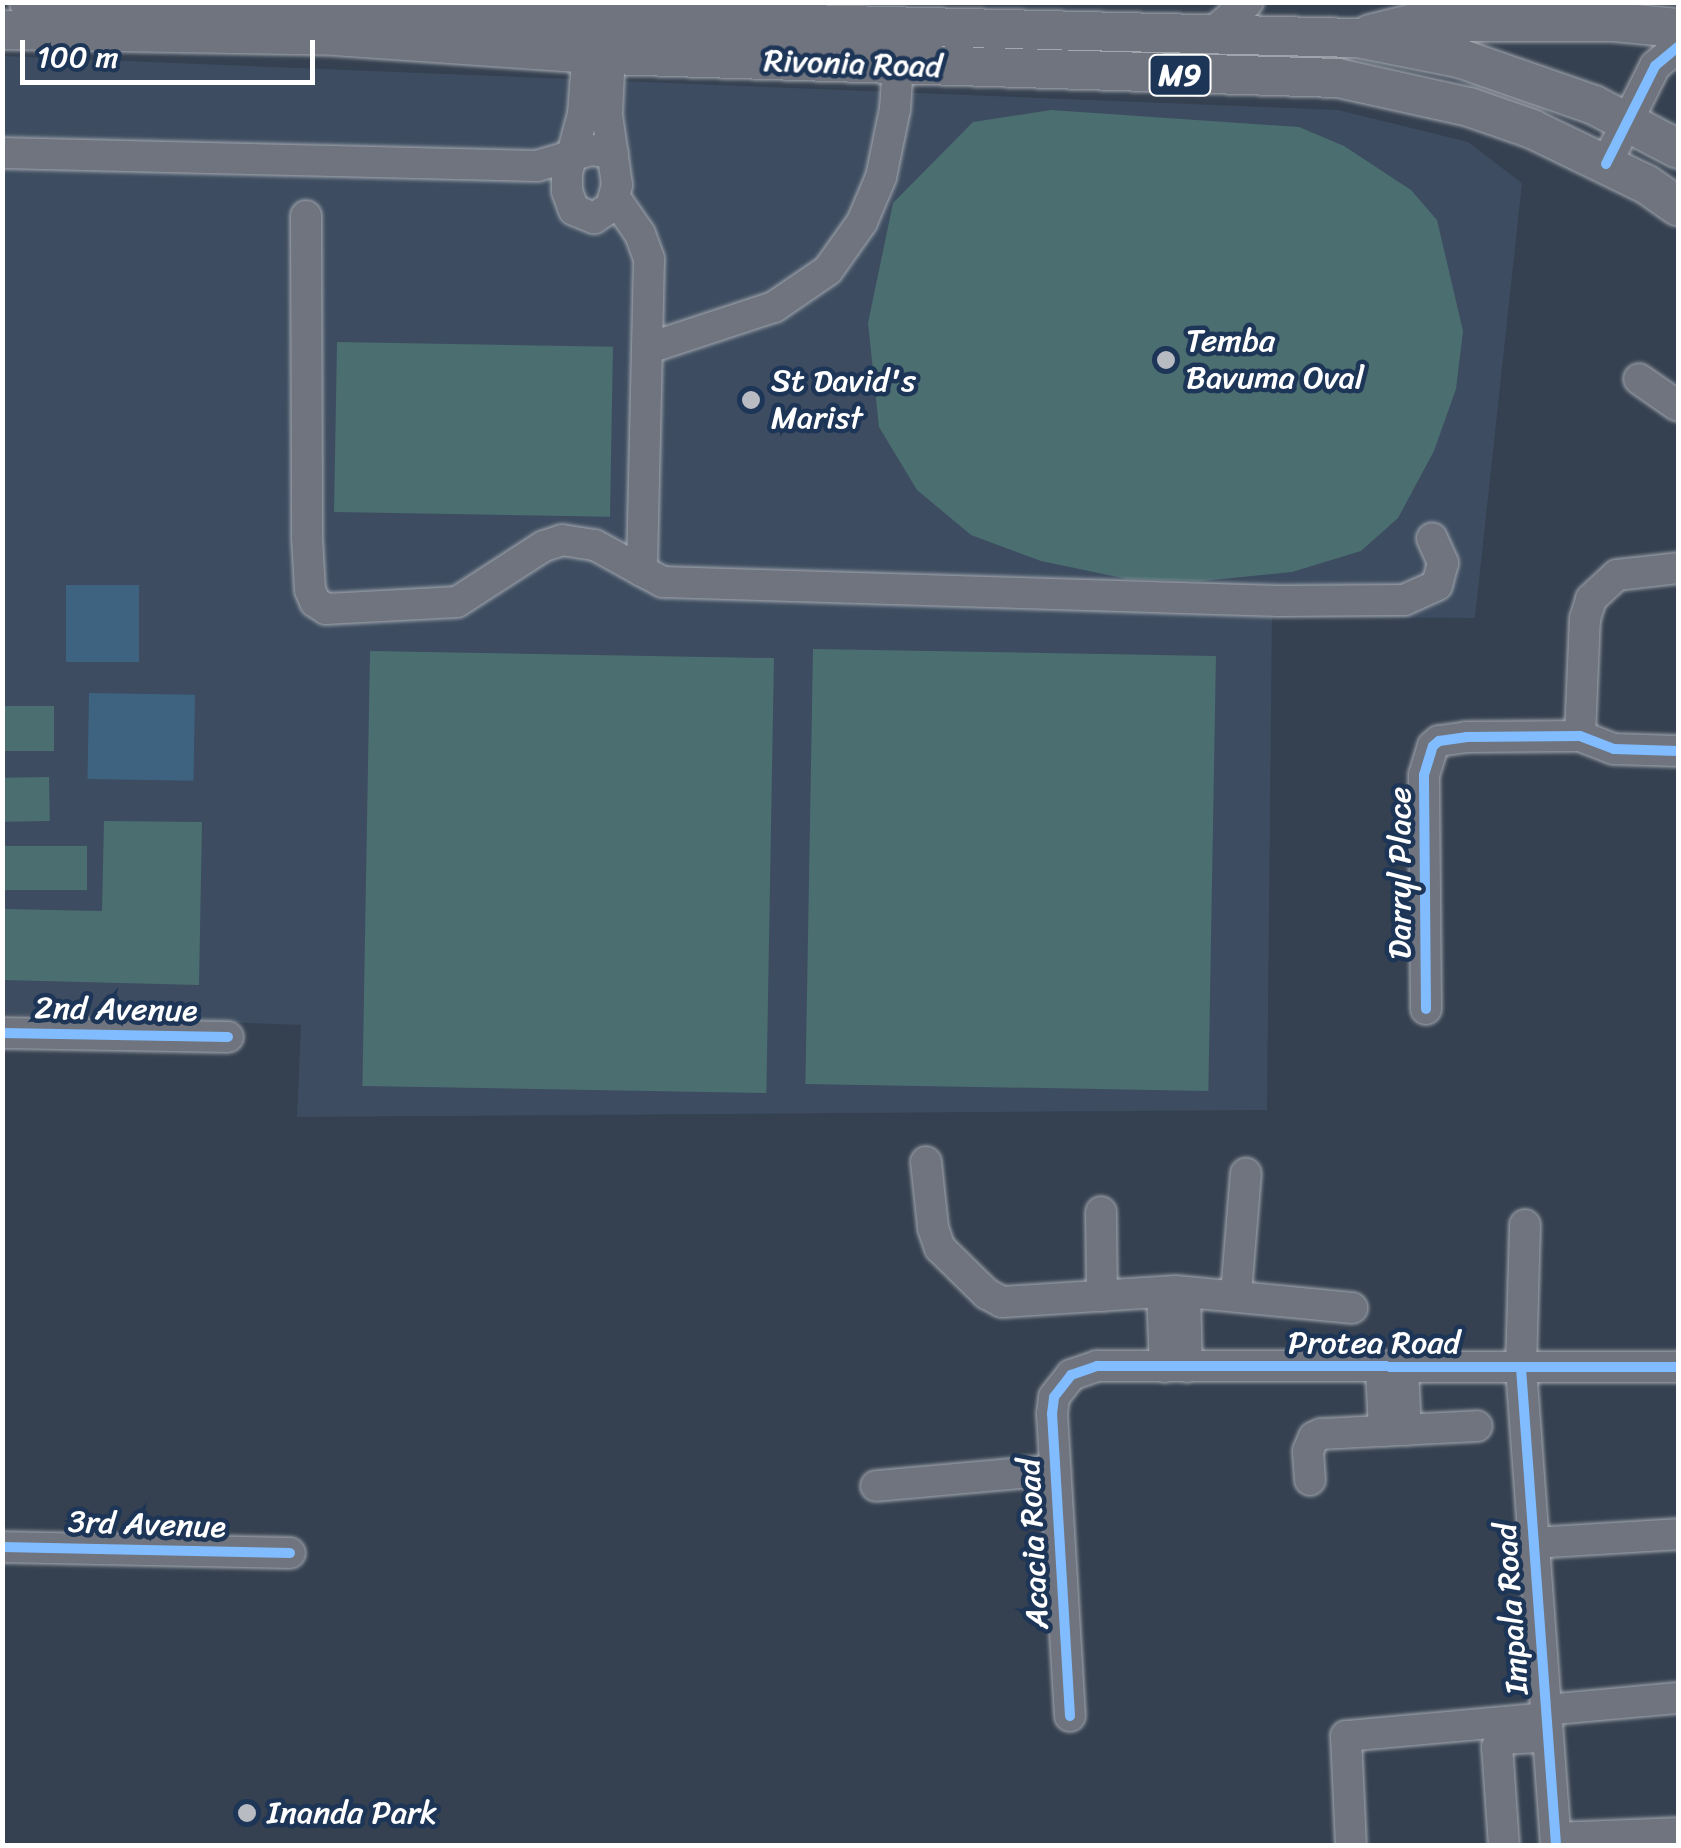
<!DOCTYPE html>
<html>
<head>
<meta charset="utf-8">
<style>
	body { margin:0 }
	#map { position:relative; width:1681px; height:1848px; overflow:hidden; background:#354050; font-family:Sriracha,sans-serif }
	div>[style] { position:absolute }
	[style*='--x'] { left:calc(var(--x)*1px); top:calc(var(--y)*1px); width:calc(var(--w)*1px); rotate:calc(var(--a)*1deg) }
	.built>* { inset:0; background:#3d4c60 }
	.green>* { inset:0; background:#4b6e71; transform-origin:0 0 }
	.water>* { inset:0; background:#3d6380; transform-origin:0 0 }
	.roads { filter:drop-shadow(0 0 2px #a4a9b0) drop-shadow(0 0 2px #a4a9b0) }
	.minor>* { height:30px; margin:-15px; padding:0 15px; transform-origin:15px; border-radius:15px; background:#6f747e }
	.major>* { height:38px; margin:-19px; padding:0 19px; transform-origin:19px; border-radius:19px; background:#6f747e }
	.cycleway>* { height:10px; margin:-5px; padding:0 5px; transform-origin:5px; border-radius:5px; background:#80bcff }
	.dots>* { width:28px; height:28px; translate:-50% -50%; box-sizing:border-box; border:5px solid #1d3557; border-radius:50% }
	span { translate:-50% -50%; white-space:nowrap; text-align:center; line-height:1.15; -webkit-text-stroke:9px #1d3557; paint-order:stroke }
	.shield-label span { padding:2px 8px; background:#1d3557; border:2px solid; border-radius:8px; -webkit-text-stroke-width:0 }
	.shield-label { font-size:30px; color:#fff; font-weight:700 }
	.street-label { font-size:32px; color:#fff }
	.poi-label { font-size:32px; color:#fff }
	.left { translate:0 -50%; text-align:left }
	.frame { position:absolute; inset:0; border:5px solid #fff; pointer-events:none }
	.scale { position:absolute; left:20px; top:40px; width:295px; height:45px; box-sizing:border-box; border:5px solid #fff; border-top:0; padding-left:12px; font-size:30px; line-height:35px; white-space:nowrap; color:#fff; -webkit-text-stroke:8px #1d3557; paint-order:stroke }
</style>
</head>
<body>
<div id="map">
	<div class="built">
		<i style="clip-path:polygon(3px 56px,1338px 110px,1468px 142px,1522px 183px,1475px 618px,1272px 617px,1267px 1110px,297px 1117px,301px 1025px,3px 1014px)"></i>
	</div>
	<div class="green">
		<i style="clip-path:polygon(1051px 110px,1299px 127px,1344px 146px,1411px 190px,1437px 220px,1463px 331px,1456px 389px,1434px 451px,1398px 518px,1361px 551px,1292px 572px,1202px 581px,1127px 579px,1041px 561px,971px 535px,917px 490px,879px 427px,868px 323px,893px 203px,973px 122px)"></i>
		<i style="left:337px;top:342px;width:276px;height:170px;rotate:1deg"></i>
		<i style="left:813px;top:649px;width:403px;height:435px;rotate:1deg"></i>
		<i style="left:370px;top:651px;width:404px;height:435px;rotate:1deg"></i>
		<i style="left:54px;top:706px;width:45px;height:51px;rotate:90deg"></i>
		<i style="left:49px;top:777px;width:44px;height:46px;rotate:89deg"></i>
		<i style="clip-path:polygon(104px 821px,202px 822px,199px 985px,3px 980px,3px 909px,102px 911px)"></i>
		<i style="left:87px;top:846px;width:44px;height:84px;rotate:90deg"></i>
	</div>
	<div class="water">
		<i style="left:66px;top:585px;width:73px;height:77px"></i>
		<i style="left:89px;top:693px;width:106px;height:86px;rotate:1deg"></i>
	</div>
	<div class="roads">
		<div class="minor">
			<i style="--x:589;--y:34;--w:80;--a:94.3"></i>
			<i style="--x:583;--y:114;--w:61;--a:105.2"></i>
			<i style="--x:567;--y:173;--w:18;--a:90"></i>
			<i style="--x:567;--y:191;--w:20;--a:70"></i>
			<i style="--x:574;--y:210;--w:22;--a:22"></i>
			<i style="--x:594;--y:218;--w:20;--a:-33"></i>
			<i style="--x:611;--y:207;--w:23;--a:-75"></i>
			<i style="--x:617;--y:185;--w:71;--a:-98.1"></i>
			<i style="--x:607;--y:115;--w:81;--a:-87.2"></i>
			<i style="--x:1211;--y:34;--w:49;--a:-40.9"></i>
			<i style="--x:2;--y:153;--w:535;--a:1.39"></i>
			<i style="--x:537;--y:166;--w:56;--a:-16.5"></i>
			<i style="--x:591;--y:150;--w:22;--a:8"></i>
			<i style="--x:1606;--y:164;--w:110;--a:-63.4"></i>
			<i style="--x:1655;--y:66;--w:30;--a:-40"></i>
			<i style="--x:615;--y:198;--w:44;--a:55.2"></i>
			<i style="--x:640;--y:234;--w:27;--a:70"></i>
			<i style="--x:649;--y:259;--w:312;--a:91.3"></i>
			<i style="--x:642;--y:571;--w:24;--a:28"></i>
			<i style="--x:663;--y:582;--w:617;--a:1.76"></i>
			<i style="--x:1280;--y:601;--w:124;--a:-0.5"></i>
			<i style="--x:1404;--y:600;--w:36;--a:-24"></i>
			<i style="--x:1437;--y:585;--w:23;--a:-75"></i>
			<i style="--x:1443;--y:563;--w:27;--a:-114"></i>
			<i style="--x:306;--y:216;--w:321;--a:89.8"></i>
			<i style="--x:307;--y:537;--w:53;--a:86.8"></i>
			<i style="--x:310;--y:590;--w:13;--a:67"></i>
			<i style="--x:315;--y:602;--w:13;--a:32"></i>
			<i style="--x:326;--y:609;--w:131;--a:-3.1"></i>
			<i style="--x:457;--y:602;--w:103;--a:-32.8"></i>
			<i style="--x:544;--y:546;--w:19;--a:-18"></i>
			<i style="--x:562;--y:540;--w:33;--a:9"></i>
			<i style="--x:595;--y:545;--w:54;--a:29"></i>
			<i style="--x:649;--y:348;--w:132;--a:-18.2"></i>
			<i style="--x:774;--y:307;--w:65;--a:-34.4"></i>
			<i style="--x:828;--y:270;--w:59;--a:-54.7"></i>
			<i style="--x:862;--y:222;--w:49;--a:-67.1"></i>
			<i style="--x:881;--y:177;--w:69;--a:-78.4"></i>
			<i style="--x:895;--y:109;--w:44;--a:-86.1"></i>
			<i style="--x:1639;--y:379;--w:47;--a:34.7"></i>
			<i style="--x:1580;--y:736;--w:117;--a:-87.6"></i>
			<i style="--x:1585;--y:619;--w:21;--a:-73"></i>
			<i style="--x:1591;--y:599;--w:35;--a:-43"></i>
			<i style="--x:1617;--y:575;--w:61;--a:-6.5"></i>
			<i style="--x:1426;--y:1009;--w:234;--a:-90.5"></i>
			<i style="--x:1424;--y:775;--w:30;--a:-73"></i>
			<i style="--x:1433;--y:746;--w:8;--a:-40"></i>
			<i style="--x:1439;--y:741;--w:27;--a:-8"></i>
			<i style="--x:1466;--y:737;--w:114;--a:-0.5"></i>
			<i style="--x:1580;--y:736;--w:36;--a:21"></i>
			<i style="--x:1614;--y:749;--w:64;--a:1.8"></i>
			<i style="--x:2;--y:1033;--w:226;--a:1"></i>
			<i style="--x:926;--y:1162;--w:66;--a:83.9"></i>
			<i style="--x:933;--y:1228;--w:21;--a:71"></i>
			<i style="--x:940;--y:1248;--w:66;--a:44.4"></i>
			<i style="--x:987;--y:1294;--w:17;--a:28"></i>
			<i style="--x:1002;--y:1302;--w:174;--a:-3.6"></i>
			<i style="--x:1176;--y:1291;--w:177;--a:5.5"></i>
			<i style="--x:1101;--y:1212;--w:84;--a:89.3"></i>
			<i style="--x:1525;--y:1225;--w:143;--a:91.6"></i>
			<i style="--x:1521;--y:1368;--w:479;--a:85.8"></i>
			<i style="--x:1162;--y:1292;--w:75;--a:87.7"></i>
			<i style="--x:1185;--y:1292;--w:75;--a:88.5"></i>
			<i style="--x:1236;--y:1294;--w:121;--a:-85.3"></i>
			<i style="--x:1381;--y:1369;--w:62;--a:87.2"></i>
			<i style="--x:1403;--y:1369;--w:61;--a:87.2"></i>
			<i style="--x:1310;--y:1480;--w:29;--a:-94"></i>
			<i style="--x:1308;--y:1451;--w:15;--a:-67"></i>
			<i style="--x:1314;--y:1437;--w:8;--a:-23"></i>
			<i style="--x:1321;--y:1434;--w:156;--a:-2.9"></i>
			<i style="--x:876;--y:1486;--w:180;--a:-5.1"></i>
			<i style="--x:1532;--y:1543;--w:146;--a:-3.5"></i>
			<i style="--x:2;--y:1547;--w:288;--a:1.2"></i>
			<i style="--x:1545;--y:1710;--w:134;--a:-5.2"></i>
			<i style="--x:1070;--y:1716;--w:303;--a:-93.4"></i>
			<i style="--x:1052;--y:1414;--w:17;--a:-83"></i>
			<i style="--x:1054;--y:1397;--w:28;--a:-52"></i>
			<i style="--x:1071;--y:1375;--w:28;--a:-19"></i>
			<i style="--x:1097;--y:1366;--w:581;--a:0.1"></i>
			<i style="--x:1556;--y:1838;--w:122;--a:-2.3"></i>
			<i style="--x:1351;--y:1846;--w:110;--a:-92.6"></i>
			<i style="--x:1346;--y:1736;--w:201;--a:-5.1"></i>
			<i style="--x:1504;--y:1846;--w:99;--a:-94"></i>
			<i style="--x:1497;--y:1747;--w:9;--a:-58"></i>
			<i style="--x:1502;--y:1739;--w:33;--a:-3"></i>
		</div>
		<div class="major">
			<i style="--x:29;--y:2;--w:402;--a:1.1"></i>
			<i style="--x:431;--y:10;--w:180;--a:2.9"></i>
			<i style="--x:611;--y:19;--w:747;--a:1.46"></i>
			<i style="--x:1358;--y:38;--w:106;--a:11.4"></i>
			<i style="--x:1462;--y:59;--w:140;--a:19.2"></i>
			<i style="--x:1594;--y:105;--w:95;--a:27.6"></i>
			<i style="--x:2;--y:30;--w:333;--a:1"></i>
			<i style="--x:335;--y:36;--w:275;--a:4"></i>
			<i style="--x:609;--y:55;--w:729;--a:1.81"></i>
			<i style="--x:1338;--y:78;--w:134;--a:12.5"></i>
			<i style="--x:1469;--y:107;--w:67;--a:19.2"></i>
			<i style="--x:1532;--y:129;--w:127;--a:25.8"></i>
			<i style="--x:1646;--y:184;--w:39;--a:35"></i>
			<i style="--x:1370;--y:34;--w:50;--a:-13.8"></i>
			<i style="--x:1419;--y:22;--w:195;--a:0"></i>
			<i style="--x:1614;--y:22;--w:64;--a:5.4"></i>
		</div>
	</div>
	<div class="cycleway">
		<i style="--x:1606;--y:164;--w:110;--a:-63.4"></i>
		<i style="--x:1655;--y:66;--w:30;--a:-40"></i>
		<i style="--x:1426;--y:1009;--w:234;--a:-90.5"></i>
		<i style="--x:1424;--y:775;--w:30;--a:-73"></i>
		<i style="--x:1433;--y:746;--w:8;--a:-40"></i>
		<i style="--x:1439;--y:741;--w:27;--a:-8"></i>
		<i style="--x:1466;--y:737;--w:114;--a:-0.5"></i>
		<i style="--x:1580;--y:736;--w:36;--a:21"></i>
		<i style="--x:1614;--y:749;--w:64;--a:1.8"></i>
		<i style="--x:2;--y:1033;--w:226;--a:1"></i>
		<i style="--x:1521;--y:1368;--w:479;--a:85.8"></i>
		<i style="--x:2;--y:1547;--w:288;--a:1.2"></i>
		<i style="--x:1070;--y:1716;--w:303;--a:-93.4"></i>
		<i style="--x:1052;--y:1414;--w:17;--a:-83"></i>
		<i style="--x:1054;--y:1397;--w:28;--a:-52"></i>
		<i style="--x:1071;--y:1375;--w:28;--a:-19"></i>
		<i style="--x:1097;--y:1366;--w:581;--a:0.1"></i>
	</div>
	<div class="dots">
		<i style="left:1166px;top:360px;background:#b8bcc2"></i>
		<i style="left:751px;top:400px;background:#b8bcc2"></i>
		<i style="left:247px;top:1813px;background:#b8bcc2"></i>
	</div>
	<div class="shield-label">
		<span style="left:1180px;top:75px">M9</span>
	</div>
	<div class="street-label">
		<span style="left:853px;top:64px;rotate:2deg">Rivonia Road</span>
		<span style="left:1400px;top:873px;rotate:-90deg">Darryl Place</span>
		<span style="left:116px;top:1010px;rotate:1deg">2nd Avenue</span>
		<span style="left:1374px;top:1343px">Protea Road</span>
		<span style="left:147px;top:1525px;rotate:2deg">3rd Avenue</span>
		<span style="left:1034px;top:1544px;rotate:-93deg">Acacia Road</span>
		<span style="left:1512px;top:1609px;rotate:-94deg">Impala Road</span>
	</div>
	<div class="poi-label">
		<span class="left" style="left:1186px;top:360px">Temba<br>Bavuma Oval</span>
		<span class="left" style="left:771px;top:400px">St David's<br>Marist</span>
		<span class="left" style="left:267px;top:1813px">Inanda Park</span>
	</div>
	<div class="frame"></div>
	<div class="scale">100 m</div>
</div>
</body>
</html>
